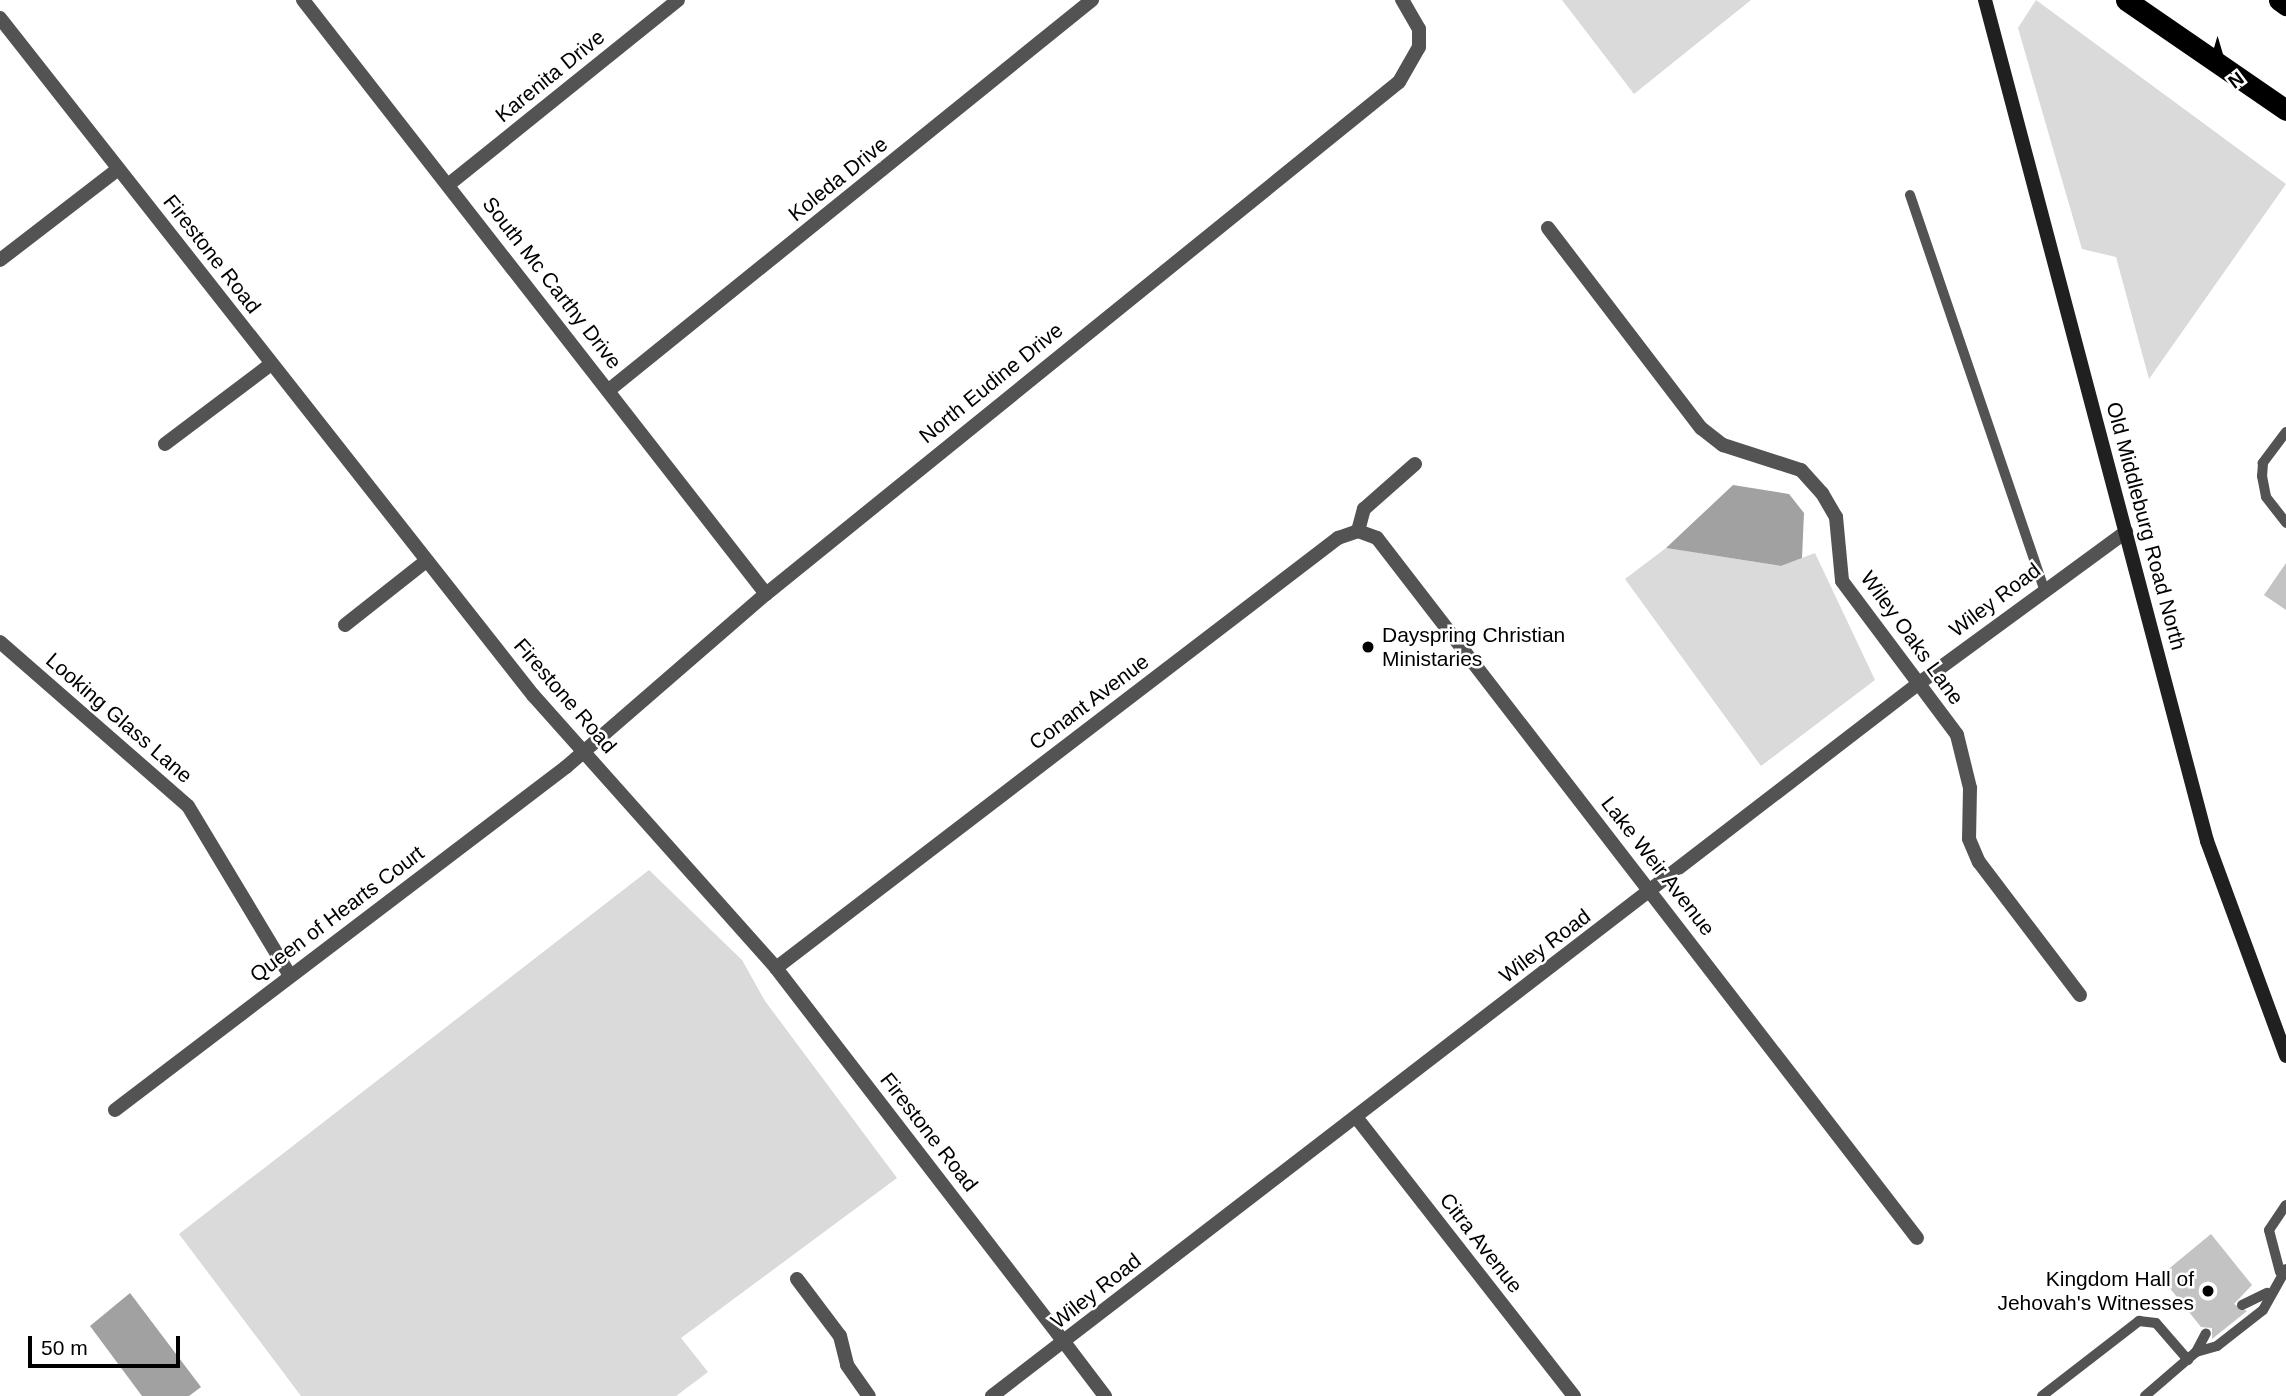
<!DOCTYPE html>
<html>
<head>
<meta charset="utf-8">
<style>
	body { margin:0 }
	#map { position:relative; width:2286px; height:1396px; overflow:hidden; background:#fff; font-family:Arial,sans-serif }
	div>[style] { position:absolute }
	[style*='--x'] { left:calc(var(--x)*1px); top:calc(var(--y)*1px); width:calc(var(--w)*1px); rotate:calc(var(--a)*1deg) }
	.green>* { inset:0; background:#dadada }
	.water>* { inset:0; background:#a1a1a1 }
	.building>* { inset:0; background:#c3c3c3 }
	.service>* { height:10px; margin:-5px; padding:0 5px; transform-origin:5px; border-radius:5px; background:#535353 }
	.minor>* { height:14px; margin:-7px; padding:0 7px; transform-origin:7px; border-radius:7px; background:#535353 }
	.tertiary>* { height:14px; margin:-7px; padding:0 7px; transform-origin:7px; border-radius:7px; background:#535353 }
	.secondary>* { height:14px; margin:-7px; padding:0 7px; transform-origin:7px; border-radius:7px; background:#202020 }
	.motorway>* { height:21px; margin:-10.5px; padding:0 10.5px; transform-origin:10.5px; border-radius:10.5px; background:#000 }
	.dots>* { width:19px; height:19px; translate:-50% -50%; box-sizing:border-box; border:4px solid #fff; border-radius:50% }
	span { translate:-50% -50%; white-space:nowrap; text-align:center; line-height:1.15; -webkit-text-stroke:5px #fff; paint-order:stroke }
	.street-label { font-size:21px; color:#000 }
	.poi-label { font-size:21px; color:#000 }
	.left { translate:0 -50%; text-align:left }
	.right { translate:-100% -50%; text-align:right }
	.north { position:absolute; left:2188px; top:28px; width:70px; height:70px; -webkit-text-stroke:5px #fff; paint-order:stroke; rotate:143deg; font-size:19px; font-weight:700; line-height:28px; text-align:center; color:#000 }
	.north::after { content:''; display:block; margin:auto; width:24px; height:32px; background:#000; clip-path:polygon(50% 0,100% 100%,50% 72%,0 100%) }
	.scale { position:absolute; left:28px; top:1336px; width:152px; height:32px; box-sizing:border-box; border:4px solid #000; border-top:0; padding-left:9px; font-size:21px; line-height:24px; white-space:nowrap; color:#000; -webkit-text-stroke:5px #fff; paint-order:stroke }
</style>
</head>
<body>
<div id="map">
	<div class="green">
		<i style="clip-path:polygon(1562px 0,1751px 0,1634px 94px)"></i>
		<i style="clip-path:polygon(2036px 0,2286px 184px,2149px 379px,2116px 257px,2082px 249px,2018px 28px)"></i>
		<i style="clip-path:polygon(1666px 548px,1781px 566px,1815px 553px,1875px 680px,1761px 766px,1625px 579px)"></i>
		<i style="clip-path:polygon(649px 870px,742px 960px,765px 1001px,897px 1178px,681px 1338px,708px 1372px,676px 1396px,301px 1396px,179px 1234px)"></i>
	</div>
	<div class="water">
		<i style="clip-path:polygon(1733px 485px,1789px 494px,1804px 513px,1802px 558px,1781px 566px,1666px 548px)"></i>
		<i style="clip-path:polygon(130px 1293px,201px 1387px,189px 1396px,142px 1396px,90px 1326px)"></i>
	</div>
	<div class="building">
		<i style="clip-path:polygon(2286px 563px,2286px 610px,2264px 595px)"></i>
		<i style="clip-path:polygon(2211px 1234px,2252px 1285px,2234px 1304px,2247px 1311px,2212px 1339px,2212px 1328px,2201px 1327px,2160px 1276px)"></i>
	</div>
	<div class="service">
		<i style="--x:1910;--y:195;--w:416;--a:71.2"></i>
		<i style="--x:2286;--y:432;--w:39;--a:127"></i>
		<i style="--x:2263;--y:463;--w:13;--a:94"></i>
		<i style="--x:2262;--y:476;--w:21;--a:79"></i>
		<i style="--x:2266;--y:497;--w:33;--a:52"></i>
		<i style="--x:2280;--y:1272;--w:43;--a:-104.7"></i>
		<i style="--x:2269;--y:1230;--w:30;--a:-56"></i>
		<i style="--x:2242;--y:1305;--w:28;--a:-26"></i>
		<i style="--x:2196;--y:1352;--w:22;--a:-16"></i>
		<i style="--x:2217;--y:1346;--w:58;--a:-38"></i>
		<i style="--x:2263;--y:1310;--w:47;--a:-60.7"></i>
		<i style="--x:2042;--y:1396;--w:123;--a:-37.7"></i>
		<i style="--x:2139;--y:1321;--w:17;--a:7"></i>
		<i style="--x:2156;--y:1323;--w:49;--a:49.1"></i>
		<i style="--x:2145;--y:1396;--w:67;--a:-40.8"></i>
		<i style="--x:2196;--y:1352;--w:21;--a:-62"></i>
	</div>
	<div class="minor">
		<i style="--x:303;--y:0;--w:753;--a:52.06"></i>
		<i style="--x:448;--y:185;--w:295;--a:-38.8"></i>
		<i style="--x:1548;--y:228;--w:252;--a:52.6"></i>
		<i style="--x:1701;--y:428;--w:28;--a:38"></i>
		<i style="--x:1723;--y:445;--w:82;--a:17.8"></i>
		<i style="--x:1801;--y:470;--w:31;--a:48"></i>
		<i style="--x:1822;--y:493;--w:28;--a:60"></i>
		<i style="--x:1836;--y:517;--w:64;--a:84.6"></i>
		<i style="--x:1842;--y:581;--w:192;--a:53.2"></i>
		<i style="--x:1957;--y:735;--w:55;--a:76.2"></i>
		<i style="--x:1970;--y:788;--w:51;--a:91.1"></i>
		<i style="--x:1969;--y:839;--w:25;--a:67"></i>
		<i style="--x:1979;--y:862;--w:167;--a:52.8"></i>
		<i style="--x:0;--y:260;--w:149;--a:-37.6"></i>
		<i style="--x:609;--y:390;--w:621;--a:-38.92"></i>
		<i style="--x:165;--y:444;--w:133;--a:-37"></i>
		<i style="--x:1358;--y:531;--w:20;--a:20"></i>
		<i style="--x:1377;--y:538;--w:884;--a:52.35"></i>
		<i style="--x:1358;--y:531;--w:23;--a:-75"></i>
		<i style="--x:1364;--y:509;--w:68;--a:-41.4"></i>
		<i style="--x:345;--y:625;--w:103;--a:-38.3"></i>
		<i style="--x:0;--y:642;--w:249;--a:41.1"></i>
		<i style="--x:188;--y:806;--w:198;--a:59"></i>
		<i style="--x:776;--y:968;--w:708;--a:-37.42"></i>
		<i style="--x:1338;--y:538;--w:21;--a:-19"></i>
		<i style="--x:115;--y:1110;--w:567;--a:-37.25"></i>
		<i style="--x:566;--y:767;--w:264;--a:-40.9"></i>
		<i style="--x:766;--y:594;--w:814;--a:-38.97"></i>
		<i style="--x:1399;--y:82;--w:40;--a:-60.3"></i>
		<i style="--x:1419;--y:47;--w:18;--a:-90"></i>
		<i style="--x:1419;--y:29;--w:34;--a:-120"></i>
		<i style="--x:1356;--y:1117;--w:354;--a:52"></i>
		<i style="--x:797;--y:1279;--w:71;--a:53"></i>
		<i style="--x:840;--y:1336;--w:30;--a:76"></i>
		<i style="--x:847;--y:1365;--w:38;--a:55"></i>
		<i style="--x:1064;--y:1342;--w:68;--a:52.8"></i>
	</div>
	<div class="tertiary">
		<i style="--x:0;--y:18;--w:862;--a:51.79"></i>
		<i style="--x:533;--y:695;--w:365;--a:48.3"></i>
		<i style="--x:776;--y:968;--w:472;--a:52.4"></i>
		<i style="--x:992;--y:1396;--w:1168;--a:-37.56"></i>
		<i style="--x:1918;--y:684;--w:258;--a:-36.2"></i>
	</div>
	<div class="secondary">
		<i style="--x:1985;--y:0;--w:870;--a:75.21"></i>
		<i style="--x:2207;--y:841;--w:229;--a:69.8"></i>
	</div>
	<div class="motorway">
		<i style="--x:2126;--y:0;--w:194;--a:34.5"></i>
		<i style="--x:2279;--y:0;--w:9;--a:36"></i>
	</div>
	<div class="dots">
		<i style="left:1368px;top:647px;background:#000"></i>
		<i style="left:2208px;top:1291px;background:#000"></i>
	</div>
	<div class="street-label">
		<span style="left:550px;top:76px;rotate:-39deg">Karenita Drive</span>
		<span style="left:838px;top:179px;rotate:-39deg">Koleda Drive</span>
		<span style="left:212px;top:254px;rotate:52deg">Firestone Road</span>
		<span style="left:552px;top:283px;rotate:52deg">South Mc Carthy Drive</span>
		<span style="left:991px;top:383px;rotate:-39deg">North Eudine Drive</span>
		<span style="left:2146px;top:526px;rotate:75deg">Old Middleburg Road North</span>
		<span style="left:1995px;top:600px;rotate:-37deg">Wiley Road</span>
		<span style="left:1912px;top:638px;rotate:54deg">Wiley Oaks Lane</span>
		<span style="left:565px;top:696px;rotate:49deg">Firestone Road</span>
		<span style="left:1089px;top:702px;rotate:-37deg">Conant Avenue</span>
		<span style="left:119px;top:718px;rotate:41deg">Looking Glass Lane</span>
		<span style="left:1658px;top:866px;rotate:52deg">Lake Weir Avenue</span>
		<span style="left:337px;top:914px;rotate:-37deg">Queen of Hearts Court</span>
		<span style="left:1545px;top:946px;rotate:-37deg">Wiley Road</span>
		<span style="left:929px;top:1132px;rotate:52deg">Firestone Road</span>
		<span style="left:1481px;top:1243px;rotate:52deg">Citra Avenue</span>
		<span style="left:1096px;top:1291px;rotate:-38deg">Wiley Road</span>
	</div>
	<div class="poi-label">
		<span class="left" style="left:1382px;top:647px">Dayspring Christian<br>Ministaries</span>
		<span class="right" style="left:2194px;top:1291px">Kingdom Hall of<br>Jehovah's Witnesses</span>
	</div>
	<div class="north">N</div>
	<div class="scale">50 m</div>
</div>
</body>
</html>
